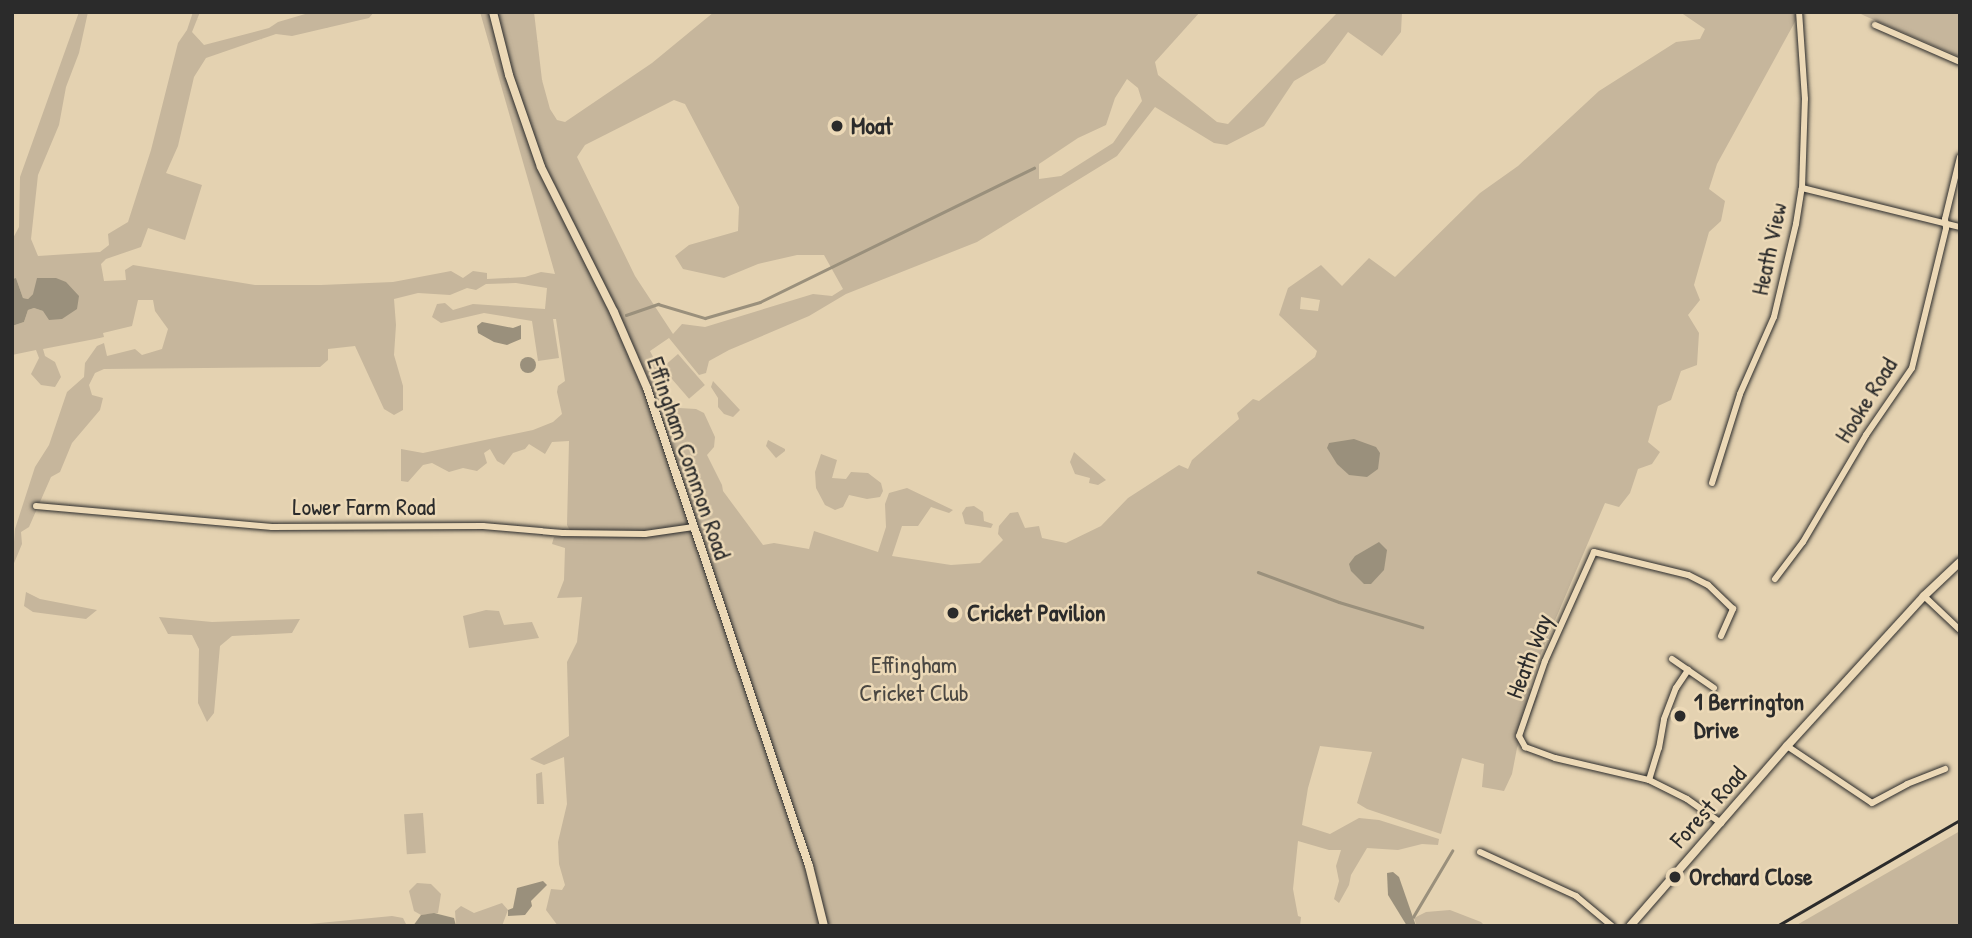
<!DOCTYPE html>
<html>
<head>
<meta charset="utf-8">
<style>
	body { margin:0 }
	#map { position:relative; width:1972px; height:938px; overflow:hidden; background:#e4d2b1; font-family:"Patrick Hand",sans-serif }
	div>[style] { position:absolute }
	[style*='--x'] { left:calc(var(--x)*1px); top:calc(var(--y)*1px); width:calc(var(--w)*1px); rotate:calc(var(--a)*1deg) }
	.green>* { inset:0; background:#c6b69c; transform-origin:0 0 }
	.water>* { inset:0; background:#9a907c }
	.round { border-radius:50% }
	.stream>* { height:2.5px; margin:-1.25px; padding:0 1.25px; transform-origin:1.25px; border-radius:1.25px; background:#9a907c }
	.roads { filter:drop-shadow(0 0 2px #2b2b2b) drop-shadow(0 0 2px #2b2b2b) }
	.minor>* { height:6px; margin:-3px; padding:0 3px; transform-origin:3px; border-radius:3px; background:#ecd9b7 }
	.tertiary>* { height:8px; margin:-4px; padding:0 4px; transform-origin:4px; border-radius:4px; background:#ecd9b7 }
	.rail>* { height:2.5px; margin:-1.25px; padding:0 1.25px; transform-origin:1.25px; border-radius:1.25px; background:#2b2b2b }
	.dots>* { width:19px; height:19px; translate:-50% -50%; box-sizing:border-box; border:4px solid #ecd9b7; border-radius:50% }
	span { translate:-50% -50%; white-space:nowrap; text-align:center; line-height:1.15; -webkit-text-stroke:5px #ecd9b7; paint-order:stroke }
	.poi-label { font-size:24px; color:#2b2b2b; font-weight:700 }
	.left { translate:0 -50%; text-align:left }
	.street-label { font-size:24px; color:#2b2b2b }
	.park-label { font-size:24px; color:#4a4742 }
	.frame { position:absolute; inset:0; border:14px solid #2b2b2b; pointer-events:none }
</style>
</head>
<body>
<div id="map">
	<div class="green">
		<i style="clip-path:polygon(evenodd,79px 12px,88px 12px,79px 53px,66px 87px,59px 125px,38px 175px,31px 239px,38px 256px,100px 252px,109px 245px,108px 234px,128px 222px,151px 150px,178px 43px,187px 30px,193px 12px,200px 12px,192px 32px,204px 45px,269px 28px,278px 22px,312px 12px,374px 12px,369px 18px,292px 36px,276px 34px,206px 58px,194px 77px,178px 146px,166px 173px,202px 185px,185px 240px,148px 228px,141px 247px,106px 259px,101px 264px,104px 281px,126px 280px,125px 270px,133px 265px,255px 285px,321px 285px,393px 282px,451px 271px,463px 278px,473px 271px,487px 273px,487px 279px,525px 277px,541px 272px,555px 274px,480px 12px,534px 12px,542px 80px,550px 109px,557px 120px,565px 122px,652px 63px,714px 12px,1200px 12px,1155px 62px,1158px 75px,1217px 122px,1228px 124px,1338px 12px,1402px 12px,1401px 32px,1382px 56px,1348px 32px,1325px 63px,1294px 81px,1264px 126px,1227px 145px,1214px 143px,1155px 107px,1117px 156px,977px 242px,846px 294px,809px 316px,729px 350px,709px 361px,706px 373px,699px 375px,669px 338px,650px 351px,663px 376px,660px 383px,669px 399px,673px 399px,679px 408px,696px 409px,704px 413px,715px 437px,714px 447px,707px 455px,722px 485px,723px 491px,763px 545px,774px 543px,809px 549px,814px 531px,878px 552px,886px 527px,885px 504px,889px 493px,907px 488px,953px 510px,949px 513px,931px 507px,918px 526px,902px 526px,892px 556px,951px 565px,980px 563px,1003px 540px,998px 534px,999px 526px,1010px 513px,1018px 512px,1025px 528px,1039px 526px,1042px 538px,1066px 543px,1101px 526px,1128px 498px,1179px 465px,1188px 469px,1192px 460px,1239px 419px,1237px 413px,1253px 399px,1259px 401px,1315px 357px,1317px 351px,1279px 315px,1288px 288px,1321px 265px,1342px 286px,1369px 258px,1395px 277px,1480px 193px,1518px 166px,1599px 91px,1676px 42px,1700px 39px,1705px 29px,1680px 12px,1795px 12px,1796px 20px,1717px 164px,1709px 189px,1725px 201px,1721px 221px,1709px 232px,1694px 285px,1700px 300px,1688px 315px,1699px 333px,1697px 365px,1681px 371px,1671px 400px,1658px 406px,1648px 442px,1660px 452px,1652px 464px,1638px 469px,1630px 493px,1619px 507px,1605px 503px,1530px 679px,1528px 687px,1538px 696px,1517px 748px,1512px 774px,1504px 791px,1482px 787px,1484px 764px,1462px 758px,1441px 834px,1367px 809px,1357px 803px,1372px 752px,1320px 746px,1308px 788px,1302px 825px,1330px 834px,1359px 818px,1379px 820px,1439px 839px,1438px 845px,1422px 844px,1398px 850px,1367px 848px,1351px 875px,1349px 885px,1339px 903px,1334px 899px,1339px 881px,1336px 866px,1341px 850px,1329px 850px,1298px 841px,1293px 889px,1298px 916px,1301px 917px,1300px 926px,558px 926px,546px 910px,551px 889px,562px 890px,565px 885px,559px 864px,558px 842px,567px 804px,564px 757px,544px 765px,530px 759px,569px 736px,567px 662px,577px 642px,582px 597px,557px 598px,564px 580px,565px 548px,552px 544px,554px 537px,573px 536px,567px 525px,569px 441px,552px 442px,545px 454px,529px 444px,525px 449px,513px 453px,504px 465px,497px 461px,490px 449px,484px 453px,487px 463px,477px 471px,463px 468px,449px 472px,432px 463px,423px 465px,408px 482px,401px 481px,401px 449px,423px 453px,533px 430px,553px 422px,562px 414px,557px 392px,558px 386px,565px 381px,556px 319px,553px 319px,559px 358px,538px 361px,532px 321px,484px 313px,441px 323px,432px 317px,437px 304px,445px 303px,453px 310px,473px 304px,545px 309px,547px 288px,516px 283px,486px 284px,476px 290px,467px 288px,450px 295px,418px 293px,394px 299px,396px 325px,394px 355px,403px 386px,403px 410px,394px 415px,384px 409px,355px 346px,328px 349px,328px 360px,320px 367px,104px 369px,95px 373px,89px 385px,92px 395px,103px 398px,100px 410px,72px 443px,60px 472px,51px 477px,29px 527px,21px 532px,22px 544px,12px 568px,15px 529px,35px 467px,49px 445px,67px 392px,84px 377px,85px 363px,97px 346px,104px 343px,107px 356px,135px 349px,142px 355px,162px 349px,168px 329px,155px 311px,153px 300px,138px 300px,132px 326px,103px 333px,104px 337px,95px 339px,43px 349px,45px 356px,55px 362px,61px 377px,55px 387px,41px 385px,31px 374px,39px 358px,36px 350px,12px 355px,12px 326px,24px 322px,28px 310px,34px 308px,43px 311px,33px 294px,28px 299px,23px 298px,16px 278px,12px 279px,12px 240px,19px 227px,20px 177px,79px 12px,1127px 79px,1138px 88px,1142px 101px,1113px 143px,1061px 176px,1039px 179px,1039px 164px,1078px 138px,1106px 125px,1115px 98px,1127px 79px,79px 12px,674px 100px,685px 104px,739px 207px,738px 231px,689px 245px,675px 256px,683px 269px,724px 278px,758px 264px,797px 255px,824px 255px,843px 289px,832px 296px,813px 294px,705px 327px,682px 324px,673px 334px,635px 276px,577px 157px,585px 145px,674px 100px,79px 12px,1301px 297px,1320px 300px,1318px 311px,1300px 309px,1301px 297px)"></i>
		<i style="clip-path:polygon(1857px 12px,1960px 12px,1960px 57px,1865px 16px)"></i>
		<i style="left:678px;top:354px;width:41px;height:21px;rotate:49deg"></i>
		<i style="clip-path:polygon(713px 381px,740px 410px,733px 417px,724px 414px,718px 407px,718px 398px,711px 387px)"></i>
		<i style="clip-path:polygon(768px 440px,785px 449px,785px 451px,776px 458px,766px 446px)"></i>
		<i style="clip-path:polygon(1074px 452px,1106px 480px,1098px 485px,1089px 483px,1090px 478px,1075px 474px,1070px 462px)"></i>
		<i style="clip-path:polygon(821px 454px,837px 460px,832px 478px,846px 479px,851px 472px,868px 473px,881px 483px,883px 491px,880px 497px,867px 499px,849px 495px,843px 507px,835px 510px,825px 505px,816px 488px,815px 472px)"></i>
		<i style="clip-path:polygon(974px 506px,983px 512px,984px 521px,993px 524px,991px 528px,965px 524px,962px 513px,966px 507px)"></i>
		<i style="clip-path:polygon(26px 592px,40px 599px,97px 610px,86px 619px,33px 612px,24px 606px)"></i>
		<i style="clip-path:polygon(486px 610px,499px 611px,504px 625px,532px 622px,539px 638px,469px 648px,463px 616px)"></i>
		<i style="clip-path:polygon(159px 617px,212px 622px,300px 619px,292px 633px,232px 636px,220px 646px,214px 713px,207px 722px,198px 703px,199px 649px,192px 635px,168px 634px)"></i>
		<i style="clip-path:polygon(542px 772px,544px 804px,537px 804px,536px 774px)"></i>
		<i style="left:423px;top:813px;width:40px;height:19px;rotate:86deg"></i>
		<i style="clip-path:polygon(1960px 831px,1960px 926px,1795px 926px)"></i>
		<i style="clip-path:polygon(417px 883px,431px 884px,441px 894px,438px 913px,421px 915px,414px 911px,409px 891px)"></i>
		<i style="clip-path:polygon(502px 903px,508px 910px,502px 926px,456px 926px,455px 911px,461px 906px,474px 913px)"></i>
		<i style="clip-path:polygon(1450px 910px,1481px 922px,1485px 926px,1416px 924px,1414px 918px,1426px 912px)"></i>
		<i style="clip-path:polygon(392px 916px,403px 918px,407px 926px,201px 926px,309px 924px)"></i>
	</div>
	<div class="water">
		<i style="clip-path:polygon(16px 278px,23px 298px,28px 299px,33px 294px,37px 278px,56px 278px,66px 282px,79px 296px,77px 309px,62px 319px,49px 320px,43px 311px,34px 308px,28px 310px,24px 322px,12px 326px,12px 279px)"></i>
		<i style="clip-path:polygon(482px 322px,513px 328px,521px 325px,521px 339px,507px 345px,494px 342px,478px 333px,477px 326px)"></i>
		<i class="round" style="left:520px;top:357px;width:16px;height:16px"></i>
		<i style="clip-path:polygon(1354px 439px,1376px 447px,1380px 453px,1378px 469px,1367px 477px,1349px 475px,1337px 464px,1327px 448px,1329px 443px)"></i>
		<i style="clip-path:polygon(1379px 542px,1387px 550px,1384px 570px,1371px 584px,1364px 584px,1351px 571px,1349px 564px,1355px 556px)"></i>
		<i style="clip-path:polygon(1393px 872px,1399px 877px,1416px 926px,1407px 926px,1388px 895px,1387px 873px)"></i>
		<i style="clip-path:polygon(543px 881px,547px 885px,531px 901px,532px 906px,525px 915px,508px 916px,508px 910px,513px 908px,517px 888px)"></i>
		<i style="clip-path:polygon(434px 913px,454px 918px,456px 926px,413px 926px,421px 915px)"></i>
	</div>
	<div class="stream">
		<i style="--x:626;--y:315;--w:34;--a:-19"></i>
		<i style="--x:658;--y:304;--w:49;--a:16.6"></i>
		<i style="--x:705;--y:318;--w:57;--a:-16.2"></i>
		<i style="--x:760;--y:302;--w:305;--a:-26.1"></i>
		<i style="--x:1258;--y:572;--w:86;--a:20.3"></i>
		<i style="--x:1339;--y:602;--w:87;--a:16.8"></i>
		<i style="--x:1413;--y:917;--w:77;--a:-59.4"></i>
	</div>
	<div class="roads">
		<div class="minor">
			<i style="--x:1875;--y:25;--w:93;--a:23.5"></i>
			<i style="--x:1802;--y:188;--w:163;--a:13.9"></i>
			<i style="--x:1712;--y:483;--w:93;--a:-72.5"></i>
			<i style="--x:1740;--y:394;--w:84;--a:-66.2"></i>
			<i style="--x:1774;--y:317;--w:96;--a:-76.7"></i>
			<i style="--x:1796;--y:224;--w:36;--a:-81"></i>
			<i style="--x:1802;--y:188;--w:89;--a:-88.1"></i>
			<i style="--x:1805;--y:99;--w:87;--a:-93.9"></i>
			<i style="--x:36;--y:506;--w:237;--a:5.1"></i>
			<i style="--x:272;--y:527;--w:211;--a:-0.3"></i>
			<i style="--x:483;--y:526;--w:80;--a:5"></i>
			<i style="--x:563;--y:533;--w:82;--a:0.7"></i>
			<i style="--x:645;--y:534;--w:49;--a:-8.3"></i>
			<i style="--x:1775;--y:579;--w:46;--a:-52.9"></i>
			<i style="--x:1803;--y:542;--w:124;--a:-59.5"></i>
			<i style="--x:1866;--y:435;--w:81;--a:-55.5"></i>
			<i style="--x:1912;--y:368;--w:144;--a:-76.3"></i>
			<i style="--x:1946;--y:228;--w:9;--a:-96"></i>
			<i style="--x:1945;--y:219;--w:64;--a:-76.4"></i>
			<i style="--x:1924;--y:596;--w:50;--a:43.4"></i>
			<i style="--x:1721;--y:636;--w:30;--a:-66"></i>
			<i style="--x:1733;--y:609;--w:35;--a:-136"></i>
			<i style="--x:1708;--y:585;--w:22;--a:-153"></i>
			<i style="--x:1688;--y:575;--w:97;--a:-166.3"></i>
			<i style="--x:1594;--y:552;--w:120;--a:114.2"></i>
			<i style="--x:1545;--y:661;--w:79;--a:109.1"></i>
			<i style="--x:1519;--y:736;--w:13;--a:61"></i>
			<i style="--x:1525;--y:747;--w:32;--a:20"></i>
			<i style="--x:1555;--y:758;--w:97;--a:13.2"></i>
			<i style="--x:1649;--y:780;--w:42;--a:26.6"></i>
			<i style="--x:1687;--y:799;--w:42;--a:35.2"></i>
			<i style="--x:1672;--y:659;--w:51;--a:34.6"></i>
			<i style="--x:1787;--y:746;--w:102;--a:33.8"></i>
			<i style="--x:1872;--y:803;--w:40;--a:-28"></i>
			<i style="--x:1907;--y:784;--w:41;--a:-21.5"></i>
			<i style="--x:1649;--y:780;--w:34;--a:-73"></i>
			<i style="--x:1659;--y:748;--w:29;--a:-80"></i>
			<i style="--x:1664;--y:719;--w:33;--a:-69"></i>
			<i style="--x:1676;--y:688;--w:22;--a:-56"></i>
			<i style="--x:1480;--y:852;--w:106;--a:24.6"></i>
			<i style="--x:1576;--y:896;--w:47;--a:39.8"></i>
		</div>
		<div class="tertiary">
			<i style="--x:493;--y:12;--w:65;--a:75.7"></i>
			<i style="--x:509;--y:75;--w:97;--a:70.8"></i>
			<i style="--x:541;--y:167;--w:162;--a:63.3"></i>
			<i style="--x:614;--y:312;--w:83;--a:66.5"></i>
			<i style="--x:647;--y:388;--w:505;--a:71.28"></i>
			<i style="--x:809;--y:866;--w:62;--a:76"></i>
			<i style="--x:1630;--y:926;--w:239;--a:-48.9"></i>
			<i style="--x:1787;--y:746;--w:203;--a:-47.6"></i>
			<i style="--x:1924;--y:596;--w:50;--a:-43.4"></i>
		</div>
	</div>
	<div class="rail">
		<i style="--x:1777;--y:926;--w:211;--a:-30.1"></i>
	</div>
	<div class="dots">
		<i style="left:837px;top:126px;background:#2b2b2b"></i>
		<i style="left:953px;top:613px;background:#2b2b2b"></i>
		<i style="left:1680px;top:716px;background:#2b2b2b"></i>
		<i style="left:1675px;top:877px;background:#2b2b2b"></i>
	</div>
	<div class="poi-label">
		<span class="left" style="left:851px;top:126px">Moat</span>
		<span class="left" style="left:967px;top:613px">Cricket Pavilion</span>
		<span class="left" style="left:1694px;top:716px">1 Berrington<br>Drive</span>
		<span class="left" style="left:1689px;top:877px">Orchard Close</span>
	</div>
	<div class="street-label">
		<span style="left:1769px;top:249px;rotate:-78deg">Heath View</span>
		<span style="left:1866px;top:400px;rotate:-58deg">Hooke Road</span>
		<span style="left:689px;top:458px;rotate:71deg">Effingham Common Road</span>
		<span style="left:364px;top:507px">Lower Farm Road</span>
		<span style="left:1529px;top:656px;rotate:-69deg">Heath Way</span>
		<span style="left:1708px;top:807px;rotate:-48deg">Forest Road</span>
	</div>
	<div class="park-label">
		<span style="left:914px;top:679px">Effingham<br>Cricket Club</span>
	</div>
	<div class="frame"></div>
</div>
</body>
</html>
